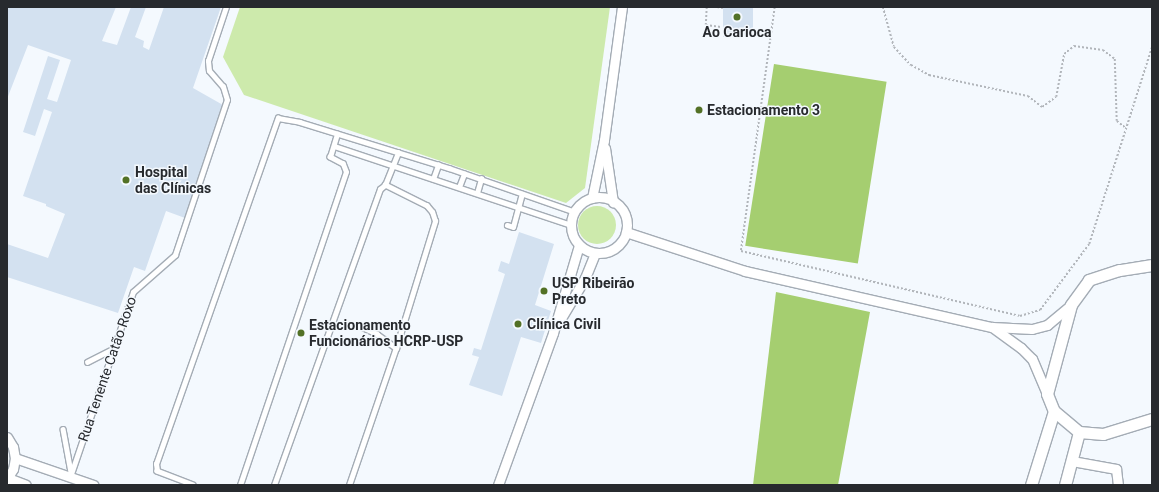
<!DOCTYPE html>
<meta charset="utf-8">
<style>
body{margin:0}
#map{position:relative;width:1159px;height:492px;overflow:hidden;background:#f4f9fe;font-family:Roboto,sans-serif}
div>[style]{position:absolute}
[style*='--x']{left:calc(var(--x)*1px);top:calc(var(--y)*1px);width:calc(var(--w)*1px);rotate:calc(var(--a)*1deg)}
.green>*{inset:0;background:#cdeaac}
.round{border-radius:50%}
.forest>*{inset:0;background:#a5ce70;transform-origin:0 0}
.building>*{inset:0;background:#d3e1f0;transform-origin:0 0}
.path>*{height:1.5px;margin-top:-0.75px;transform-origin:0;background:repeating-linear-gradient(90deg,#b2b6bb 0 2px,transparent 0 4px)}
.roads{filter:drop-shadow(1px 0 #a4acb5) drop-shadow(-1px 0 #a4acb5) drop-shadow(0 1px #a4acb5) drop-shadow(0 -1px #a4acb5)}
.service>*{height:4.5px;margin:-2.25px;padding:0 2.25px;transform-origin:2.25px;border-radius:2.25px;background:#fff}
.minor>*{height:9px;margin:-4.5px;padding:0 4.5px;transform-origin:4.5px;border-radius:4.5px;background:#fff}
.minor>.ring{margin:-4.5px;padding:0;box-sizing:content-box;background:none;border:9px solid #fff;border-radius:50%}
.tertiary>*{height:11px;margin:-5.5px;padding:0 5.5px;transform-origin:5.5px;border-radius:5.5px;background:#fff}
.dots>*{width:11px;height:11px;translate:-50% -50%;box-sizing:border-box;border:2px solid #f4f9fe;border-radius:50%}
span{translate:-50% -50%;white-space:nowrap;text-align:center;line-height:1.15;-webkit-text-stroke:3px #f4f9fe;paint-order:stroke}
.poi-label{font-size:14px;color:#272a2e;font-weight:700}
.left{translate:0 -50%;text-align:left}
.street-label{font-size:14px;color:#272a2e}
.frame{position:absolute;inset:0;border:8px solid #272a2e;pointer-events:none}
</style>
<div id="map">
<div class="green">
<i style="clip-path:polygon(240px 7px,610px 7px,585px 188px,566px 203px,244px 95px,223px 57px)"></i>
<i class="round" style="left:578px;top:206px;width:38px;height:38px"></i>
</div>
<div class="forest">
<i style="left:774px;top:64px;width:114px;height:184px;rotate:9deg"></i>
<i style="clip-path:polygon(776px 292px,870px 312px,838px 485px,753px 485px)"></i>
</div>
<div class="building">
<i style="clip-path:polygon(7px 7px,116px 7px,102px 41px,117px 45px,131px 7px,146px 7px,135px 37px,144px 41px,143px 47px,149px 50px,164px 7px,221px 7px,193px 88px,223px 105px,185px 218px,166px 211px,145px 271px,134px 267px,118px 313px,7px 277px,7px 244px,48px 258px,65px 214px,46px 206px,46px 204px,23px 196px,52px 112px,44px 109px,35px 136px,23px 132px,48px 56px,60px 60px,47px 99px,57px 102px,71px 60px,28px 45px,7px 99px)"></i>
<i style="left:723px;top:7px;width:30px;height:30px"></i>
<i style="clip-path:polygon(519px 232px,554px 244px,535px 305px,551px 311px,541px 343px,521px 337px,502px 396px,469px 385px,479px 357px,472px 355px,474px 348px,481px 350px,505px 274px,498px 271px,501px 261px,509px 264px)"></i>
</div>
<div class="path">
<i style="--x:707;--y:7;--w:18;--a:93"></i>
<i style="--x:706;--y:25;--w:15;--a:8"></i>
<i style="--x:717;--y:7;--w:6;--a:9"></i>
<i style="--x:775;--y:7;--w:246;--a:97.9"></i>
<i style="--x:741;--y:251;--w:286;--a:13.1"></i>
<i style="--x:1020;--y:316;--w:21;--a:-17"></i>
<i style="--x:1040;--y:310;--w:82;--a:-53.4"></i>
<i style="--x:1089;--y:244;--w:207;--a:-72.3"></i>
<i style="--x:883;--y:7;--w:41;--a:74.6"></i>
<i style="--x:894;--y:47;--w:25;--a:47"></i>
<i style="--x:911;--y:65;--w:21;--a:29"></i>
<i style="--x:929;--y:75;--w:101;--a:12"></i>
<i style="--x:1028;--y:96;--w:18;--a:38"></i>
<i style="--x:1042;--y:107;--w:17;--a:-36"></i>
<i style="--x:1056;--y:97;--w:44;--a:-79.5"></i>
<i style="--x:1064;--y:54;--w:13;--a:-39"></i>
<i style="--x:1074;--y:46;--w:29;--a:8"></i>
<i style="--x:1103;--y:50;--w:15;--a:37"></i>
<i style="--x:1115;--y:59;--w:62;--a:88.2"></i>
<i style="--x:1117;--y:121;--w:11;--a:38"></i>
</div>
<div class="roads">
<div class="service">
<i style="--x:334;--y:146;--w:250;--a:18.4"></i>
<i style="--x:433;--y:179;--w:15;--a:-70"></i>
<i style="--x:459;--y:187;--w:14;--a:-69"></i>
<i style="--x:477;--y:193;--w:15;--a:-74"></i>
<i style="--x:507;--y:225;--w:6;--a:18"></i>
<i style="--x:513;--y:227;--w:34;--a:-75"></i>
<i style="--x:358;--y:325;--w:21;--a:25"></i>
<i style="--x:377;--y:334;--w:24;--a:36"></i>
<i style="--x:87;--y:362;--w:30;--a:-27"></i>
<i style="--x:63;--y:429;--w:44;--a:79.5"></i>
<i style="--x:70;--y:477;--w:195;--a:-71.2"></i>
<i style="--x:133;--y:292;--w:56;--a:-41.4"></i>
<i style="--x:175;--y:255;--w:163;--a:-71.5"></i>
<i style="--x:227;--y:100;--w:14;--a:-107"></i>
<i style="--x:223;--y:87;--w:21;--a:-131"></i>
<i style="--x:209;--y:71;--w:10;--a:-96"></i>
<i style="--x:208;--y:61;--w:57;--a:-71.6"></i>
<i style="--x:193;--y:485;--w:39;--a:-159"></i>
<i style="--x:157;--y:471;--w:7;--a:-98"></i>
<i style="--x:156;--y:464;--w:367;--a:-70.6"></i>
<i style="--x:278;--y:118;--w:22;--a:10"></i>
<i style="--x:300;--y:122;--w:156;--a:17.2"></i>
<i style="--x:449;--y:168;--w:133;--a:19.2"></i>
<i style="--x:240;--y:485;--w:330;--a:-71.3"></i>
<i style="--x:346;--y:172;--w:9;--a:-111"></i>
<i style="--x:343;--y:164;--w:15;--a:-152"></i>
<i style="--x:330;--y:157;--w:24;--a:-73"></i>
<i style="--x:274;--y:485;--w:314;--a:-70.3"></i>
<i style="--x:380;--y:189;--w:6;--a:-39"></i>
<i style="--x:385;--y:185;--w:35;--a:-68"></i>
<i style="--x:349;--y:485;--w:145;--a:-71.1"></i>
<i style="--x:396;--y:348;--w:133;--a:-72.9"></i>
<i style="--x:435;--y:221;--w:9;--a:-108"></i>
<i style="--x:432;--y:212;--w:8;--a:-130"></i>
<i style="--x:427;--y:206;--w:47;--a:-153.4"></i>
</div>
<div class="minor">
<i style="--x:605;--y:148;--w:55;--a:81.6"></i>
<i class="ring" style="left:571px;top:197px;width:47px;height:47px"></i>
<i style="--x:592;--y:198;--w:59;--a:-78.3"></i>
<i style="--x:604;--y:140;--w:134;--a:-82.3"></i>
<i style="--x:626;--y:232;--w:125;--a:18.1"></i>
<i style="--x:745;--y:271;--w:253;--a:12.8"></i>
<i style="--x:560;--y:320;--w:49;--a:-59.2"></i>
<i style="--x:585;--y:278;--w:27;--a:-68"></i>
<i style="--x:1047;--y:394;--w:38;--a:-113"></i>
<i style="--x:1032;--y:359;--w:16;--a:-135"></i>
<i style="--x:1021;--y:348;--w:36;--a:-144"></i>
<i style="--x:992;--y:327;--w:40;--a:2.9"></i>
<i style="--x:1032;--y:329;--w:16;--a:-15"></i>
<i style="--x:1047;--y:325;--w:31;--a:-40"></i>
<i style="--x:7;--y:437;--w:12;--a:59"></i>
<i style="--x:13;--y:447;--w:11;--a:80"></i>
<i style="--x:15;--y:458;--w:11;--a:100"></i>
<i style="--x:13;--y:469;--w:12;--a:121"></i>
<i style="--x:15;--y:458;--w:83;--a:18.9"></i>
<i style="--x:1072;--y:461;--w:45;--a:10.3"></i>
<i style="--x:1116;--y:469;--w:16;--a:83"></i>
<i style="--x:8;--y:478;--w:19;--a:21"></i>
<i style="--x:498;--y:485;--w:162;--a:-70.1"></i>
<i style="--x:553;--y:333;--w:92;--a:-73.5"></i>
</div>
<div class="tertiary">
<i style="--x:1152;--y:265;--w:33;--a:171"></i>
<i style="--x:1119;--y:270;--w:32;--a:162"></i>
<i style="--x:1089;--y:280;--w:31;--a:126"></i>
<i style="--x:1071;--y:305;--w:92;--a:105.1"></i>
<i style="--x:1047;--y:394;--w:18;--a:68"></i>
<i style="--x:1054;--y:411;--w:33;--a:40"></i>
<i style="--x:1079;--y:432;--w:24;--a:5"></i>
<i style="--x:1103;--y:434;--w:51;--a:-17"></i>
<i style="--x:1031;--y:485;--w:77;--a:-72.7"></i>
<i style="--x:1065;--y:485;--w:55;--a:-75.2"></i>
</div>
</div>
<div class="dots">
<i style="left:737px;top:17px;background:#537126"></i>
<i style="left:699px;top:110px;background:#537126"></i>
<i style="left:126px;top:180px;background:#537126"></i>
<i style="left:544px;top:291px;background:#537126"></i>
<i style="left:518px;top:324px;background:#537126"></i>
<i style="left:301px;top:333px;background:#537126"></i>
</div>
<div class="poi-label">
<span style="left:737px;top:32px">Ao Carioca</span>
<span class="left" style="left:707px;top:110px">Estacionamento 3</span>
<span class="left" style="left:135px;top:180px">Hospital<br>das Clínicas</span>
<span class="left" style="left:552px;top:291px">USP Ribeirão<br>Preto</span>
<span class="left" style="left:527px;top:324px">Clínica Civil</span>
<span class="left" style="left:309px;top:333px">Estacionamento<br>Funcionários HCRP-USP</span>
</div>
<div class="street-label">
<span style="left:107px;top:369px;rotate:-71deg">Rua Tenente Catão Roxo</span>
</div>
<div class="frame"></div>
</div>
